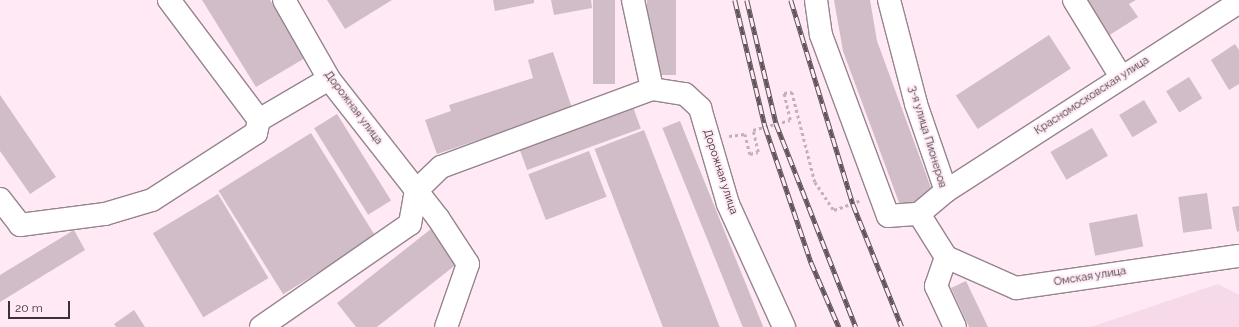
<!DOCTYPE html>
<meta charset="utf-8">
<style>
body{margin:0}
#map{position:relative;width:1239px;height:327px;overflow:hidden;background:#fee9f4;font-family:Raleway,sans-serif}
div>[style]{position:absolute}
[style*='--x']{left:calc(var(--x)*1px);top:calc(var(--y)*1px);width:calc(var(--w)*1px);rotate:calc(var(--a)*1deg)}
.built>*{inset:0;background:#f6dae9}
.building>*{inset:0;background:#d1bdc7;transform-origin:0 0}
.path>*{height:2.5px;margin-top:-1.25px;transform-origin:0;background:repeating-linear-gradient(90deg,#c2b1ba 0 3px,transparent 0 6px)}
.roads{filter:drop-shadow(1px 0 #96848e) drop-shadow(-1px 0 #96848e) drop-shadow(0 1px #96848e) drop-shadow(0 -1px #96848e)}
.minor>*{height:22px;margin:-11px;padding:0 11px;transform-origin:11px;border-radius:11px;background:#fff}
.rail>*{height:4.5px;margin-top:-2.25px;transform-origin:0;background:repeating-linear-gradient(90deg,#fee9f4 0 9px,#5e5459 0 18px);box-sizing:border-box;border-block:1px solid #5e5459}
span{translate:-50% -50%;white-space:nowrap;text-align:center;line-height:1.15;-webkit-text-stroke:3.5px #fee9f4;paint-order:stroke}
.street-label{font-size:11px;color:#3a3236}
.scale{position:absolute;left:8px;top:301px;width:62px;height:18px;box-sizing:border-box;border:2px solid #3a3236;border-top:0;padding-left:5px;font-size:12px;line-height:14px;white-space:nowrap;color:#3a3236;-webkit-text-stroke:3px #fee9f4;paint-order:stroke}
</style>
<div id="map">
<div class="built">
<i style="clip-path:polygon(1218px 284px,1239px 295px,1239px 327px,1091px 327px)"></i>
</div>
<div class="building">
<i style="clip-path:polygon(202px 0,270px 0,305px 58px,256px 87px)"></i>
<i style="clip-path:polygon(327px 0,392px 0,345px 29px)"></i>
<i style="clip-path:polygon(493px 0,534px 0,534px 3px,495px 11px)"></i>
<i style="clip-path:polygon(551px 0,591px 0,592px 8px,554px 15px)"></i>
<i style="left:593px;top:0;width:22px;height:84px"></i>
<i style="left:647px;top:0;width:29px;height:75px"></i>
<i style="clip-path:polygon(834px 0,870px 0,877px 41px,933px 193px,901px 208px,843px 51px)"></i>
<i style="clip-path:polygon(1087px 0,1136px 0,1129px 4px,1138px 17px,1108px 36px)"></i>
<i style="left:1049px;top:35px;width:40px;height:111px;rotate:57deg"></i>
<i style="clip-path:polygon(1235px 44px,1239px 50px,1239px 84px,1229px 90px,1211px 60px)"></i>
<i style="clip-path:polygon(553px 52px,572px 108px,437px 154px,425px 120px,451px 111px,449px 105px,533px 78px,528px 60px)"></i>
<i style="left:1189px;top:77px;width:25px;height:27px;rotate:58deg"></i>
<i style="clip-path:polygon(0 95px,56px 177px,30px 194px,0 151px)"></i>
<i style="left:1144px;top:100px;width:26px;height:29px;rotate:59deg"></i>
<i style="left:633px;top:107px;width:23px;height:121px;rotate:70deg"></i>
<i style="left:337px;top:114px;width:102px;height:27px;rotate:58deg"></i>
<i style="left:680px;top:121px;width:222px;height:19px;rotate:68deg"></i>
<i style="left:1092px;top:128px;width:32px;height:48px;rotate:60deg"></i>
<i style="left:644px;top:130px;width:211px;height:53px;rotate:69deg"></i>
<i style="left:311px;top:133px;width:122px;height:109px;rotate:58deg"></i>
<i style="left:589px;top:151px;width:49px;height:65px;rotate:69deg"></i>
<i style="left:1207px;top:193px;width:36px;height:29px;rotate:82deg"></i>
<i style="left:218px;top:194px;width:98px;height:76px;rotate:59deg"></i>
<i style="clip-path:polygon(1239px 206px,1239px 231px,1237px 232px,1232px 207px)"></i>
<i style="left:1137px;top:214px;width:33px;height:49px;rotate:79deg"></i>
<i style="clip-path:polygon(431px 229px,458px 263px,377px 327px,356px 327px,337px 303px)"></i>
<i style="clip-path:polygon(74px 230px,85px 250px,0 302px,0 275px)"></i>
<i style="clip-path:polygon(966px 281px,988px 327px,969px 327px,951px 288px)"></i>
<i style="clip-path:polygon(134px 310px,145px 327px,116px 327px,114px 324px)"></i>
</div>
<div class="path">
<i style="--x:729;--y:136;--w:16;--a:-7"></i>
<i style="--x:745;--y:134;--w:21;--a:76"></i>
<i style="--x:750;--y:154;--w:8;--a:-14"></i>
<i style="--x:758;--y:152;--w:23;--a:-103"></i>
<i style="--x:753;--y:130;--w:38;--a:-15"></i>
<i style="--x:790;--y:120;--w:28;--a:-103"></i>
<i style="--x:784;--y:93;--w:8;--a:-7"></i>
<i style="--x:792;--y:92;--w:93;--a:75.7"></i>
<i style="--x:815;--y:182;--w:34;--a:56"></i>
<i style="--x:834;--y:210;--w:27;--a:-20"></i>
</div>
<div class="roads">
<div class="minor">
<i style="--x:169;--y:0;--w:150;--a:53.1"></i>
<i style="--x:284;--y:0;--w:91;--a:60.3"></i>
<i style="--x:329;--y:79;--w:177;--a:51.9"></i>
<i style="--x:438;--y:218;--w:55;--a:56.9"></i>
<i style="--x:468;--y:264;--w:67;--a:109.2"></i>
<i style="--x:633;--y:0;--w:91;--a:77.9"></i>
<i style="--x:816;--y:0;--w:35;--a:82"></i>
<i style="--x:821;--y:35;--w:193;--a:69.7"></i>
<i style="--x:888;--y:216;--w:31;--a:-4"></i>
<i style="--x:889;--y:0;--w:107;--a:75.4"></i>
<i style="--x:916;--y:104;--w:92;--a:71"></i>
<i style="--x:946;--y:191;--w:35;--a:140"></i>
<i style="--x:919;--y:214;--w:51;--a:57.9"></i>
<i style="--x:1074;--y:0;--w:90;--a:58.6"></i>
<i style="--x:946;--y:191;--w:349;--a:-32.8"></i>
<i style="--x:0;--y:199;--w:33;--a:52"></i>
<i style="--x:20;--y:225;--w:86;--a:-7.4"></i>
<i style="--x:105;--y:214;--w:49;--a:-16.6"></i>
<i style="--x:152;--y:200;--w:124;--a:-32.8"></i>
<i style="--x:256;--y:133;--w:13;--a:-77"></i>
<i style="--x:259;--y:120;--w:81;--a:-30.4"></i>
<i style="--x:946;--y:257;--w:77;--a:23.9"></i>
<i style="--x:1016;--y:288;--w:225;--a:-8.2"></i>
<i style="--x:946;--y:257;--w:31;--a:109"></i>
<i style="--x:936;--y:286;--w:45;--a:65.1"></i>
<i style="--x:261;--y:327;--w:181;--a:-34.7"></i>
<i style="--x:410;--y:224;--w:34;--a:-80"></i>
<i style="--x:416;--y:191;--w:35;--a:-44"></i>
<i style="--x:441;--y:167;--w:225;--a:-20.3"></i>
<i style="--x:652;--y:89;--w:33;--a:9"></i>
<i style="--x:685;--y:94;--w:21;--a:43"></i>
<i style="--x:700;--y:108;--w:100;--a:73.7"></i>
<i style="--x:728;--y:204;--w:135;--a:65.5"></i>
</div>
</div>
<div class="rail">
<i style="--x:735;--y:0;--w:130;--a:76.6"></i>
<i style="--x:765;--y:126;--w:144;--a:71.3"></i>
<i style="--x:811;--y:262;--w:71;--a:66.7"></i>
<i style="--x:747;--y:0;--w:126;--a:76.7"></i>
<i style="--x:776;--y:123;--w:219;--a:68.6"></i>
<i style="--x:791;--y:0;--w:213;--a:73.1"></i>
<i style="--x:853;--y:204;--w:132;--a:68.3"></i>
</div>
<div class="street-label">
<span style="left:1092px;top:96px;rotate:-33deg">Красномосковская улица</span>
<span style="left:353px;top:108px;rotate:53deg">Дорожная улица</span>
<span style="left:927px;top:137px;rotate:73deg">3-я улица Пионеров</span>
<span style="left:720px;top:172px;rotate:72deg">Дорожная улица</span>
<span style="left:1090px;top:277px;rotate:-9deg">Омская улица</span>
</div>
<div class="scale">20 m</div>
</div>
